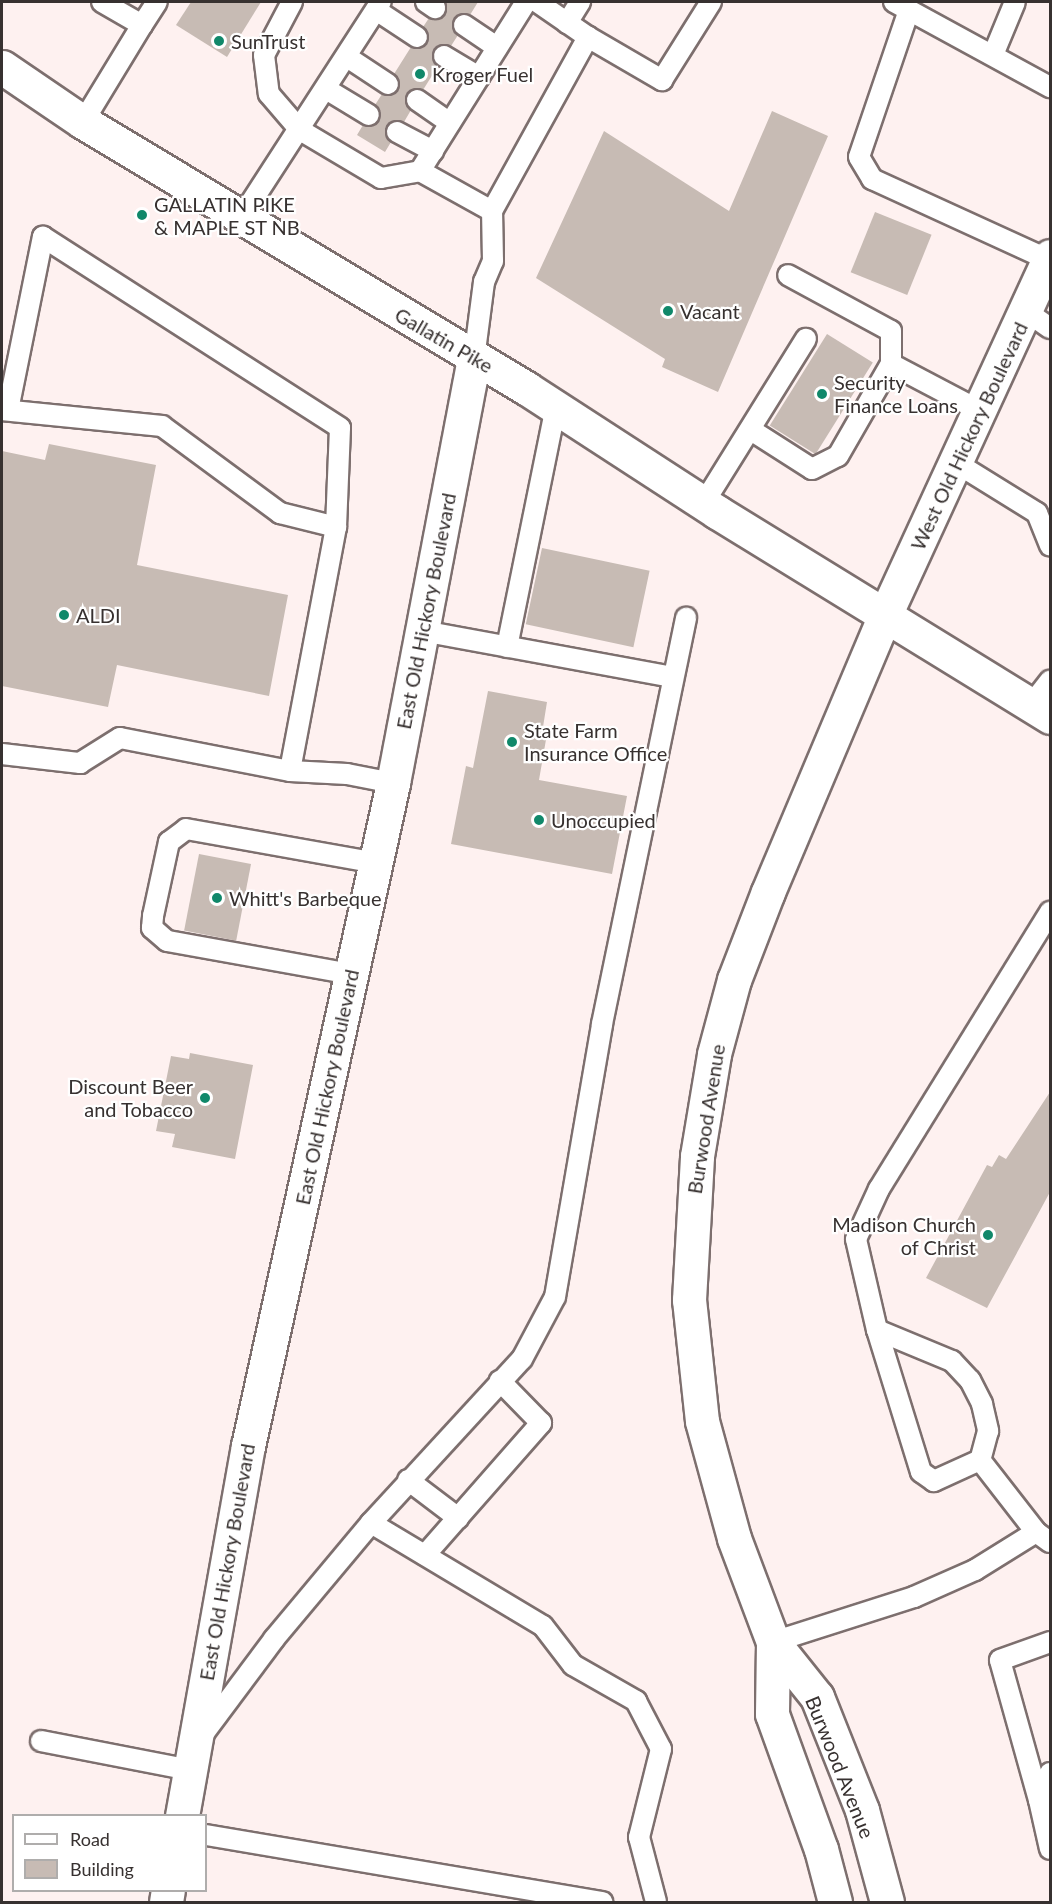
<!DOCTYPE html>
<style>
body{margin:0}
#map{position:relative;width:1052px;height:1904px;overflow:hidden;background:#fef1f0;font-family:Lato,sans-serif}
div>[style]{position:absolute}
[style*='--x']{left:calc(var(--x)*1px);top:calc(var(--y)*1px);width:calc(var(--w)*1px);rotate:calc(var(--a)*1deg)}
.building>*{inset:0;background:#c7bbb4;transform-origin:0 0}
.roads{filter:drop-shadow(2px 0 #7d6f6e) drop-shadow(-2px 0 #7d6f6e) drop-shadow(0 2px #7d6f6e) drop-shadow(0 -2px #7d6f6e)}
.lane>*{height:20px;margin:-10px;padding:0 10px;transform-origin:10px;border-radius:10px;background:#fff}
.secondary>*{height:33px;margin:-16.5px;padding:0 16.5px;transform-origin:16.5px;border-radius:16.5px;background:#fff}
.primary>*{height:33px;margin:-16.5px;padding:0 16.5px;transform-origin:16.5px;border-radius:16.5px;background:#fff}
.dots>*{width:16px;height:16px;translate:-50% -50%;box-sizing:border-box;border:3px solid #fff;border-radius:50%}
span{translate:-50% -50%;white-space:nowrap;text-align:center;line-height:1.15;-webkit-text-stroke:4.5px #fff;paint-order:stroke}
.poi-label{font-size:20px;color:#373130}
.left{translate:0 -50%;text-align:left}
.right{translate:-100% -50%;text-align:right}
.street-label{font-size:20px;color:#373130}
.frame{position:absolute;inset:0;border:3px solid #373130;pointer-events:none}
.legend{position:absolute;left:12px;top:1814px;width:195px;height:78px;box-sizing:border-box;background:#fff;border:2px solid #afadac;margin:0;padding:8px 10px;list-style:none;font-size:18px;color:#373130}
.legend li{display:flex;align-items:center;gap:12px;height:30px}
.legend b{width:30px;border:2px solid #afadac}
</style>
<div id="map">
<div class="building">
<i style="clip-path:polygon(191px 2px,261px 2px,227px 57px,176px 25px)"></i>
<i style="clip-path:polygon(445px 2px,478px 2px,470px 15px,454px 19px,458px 35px,451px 46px,434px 49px,438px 66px,423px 90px,407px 94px,411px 110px,404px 122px,387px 126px,391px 142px,385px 152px,357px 135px,363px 125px,379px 122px,375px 105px,382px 94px,398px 91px,394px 74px,411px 47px,427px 44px,423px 27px,429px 18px,445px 15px)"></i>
<i style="clip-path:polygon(772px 111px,828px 136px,718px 392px,662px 367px,665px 359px,536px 278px,604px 131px,729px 211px)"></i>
<i style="left:875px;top:212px;width:61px;height:65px;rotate:22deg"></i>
<i style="left:827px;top:334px;width:54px;height:108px;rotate:32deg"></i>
<i style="clip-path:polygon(49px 444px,156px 465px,137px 565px,288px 595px,269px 696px,117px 665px,108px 707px,2px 686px,2px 451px,45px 460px)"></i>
<i style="left:542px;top:548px;width:110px;height:78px;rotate:12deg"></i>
<i style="clip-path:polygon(488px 691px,547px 702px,543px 727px,548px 728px,539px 780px,627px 796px,612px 874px,451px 844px,466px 766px,473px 768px)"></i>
<i style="left:199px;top:854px;width:53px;height:78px;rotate:11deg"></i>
<i style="clip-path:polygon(190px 1053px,253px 1065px,235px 1159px,172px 1147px,175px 1134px,156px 1131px,171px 1056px,189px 1059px)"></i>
<i style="clip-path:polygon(1050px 1092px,1050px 1192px,987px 1308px,926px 1278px,987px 1165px,992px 1167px,999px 1155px,1006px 1159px)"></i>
</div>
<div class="roads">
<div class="lane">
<i style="--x:292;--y:2;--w:60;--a:117.8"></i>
<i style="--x:264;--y:55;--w:39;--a:83"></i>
<i style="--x:269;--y:94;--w:48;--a:49.3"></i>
<i style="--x:300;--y:130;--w:94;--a:30.7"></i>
<i style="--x:381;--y:178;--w:40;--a:-10"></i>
<i style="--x:420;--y:171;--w:199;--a:-57.9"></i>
<i style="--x:426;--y:2;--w:11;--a:34"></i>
<i style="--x:894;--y:2;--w:178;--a:28.6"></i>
<i style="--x:376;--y:10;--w:49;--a:33.4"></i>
<i style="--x:909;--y:10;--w:155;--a:108.8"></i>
<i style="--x:859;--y:157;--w:26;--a:59"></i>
<i style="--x:872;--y:179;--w:195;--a:24.6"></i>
<i style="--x:567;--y:23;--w:25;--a:-58"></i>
<i style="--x:142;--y:25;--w:27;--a:-57"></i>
<i style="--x:464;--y:25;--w:40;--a:34"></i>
<i style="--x:588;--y:37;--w:86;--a:30.2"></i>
<i style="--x:662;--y:80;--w:92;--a:-57.9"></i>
<i style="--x:993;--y:55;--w:57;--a:-67.5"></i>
<i style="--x:444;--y:56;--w:41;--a:31"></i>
<i style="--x:347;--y:57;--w:49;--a:33.4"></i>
<i style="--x:326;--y:89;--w:50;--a:31.2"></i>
<i style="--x:417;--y:100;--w:40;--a:34.9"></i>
<i style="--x:83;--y:122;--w:114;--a:-58.7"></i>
<i style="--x:142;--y:25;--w:46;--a:-150.1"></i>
<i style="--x:397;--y:132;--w:41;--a:27.8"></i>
<i style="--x:420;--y:171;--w:82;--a:29.1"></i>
<i style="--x:241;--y:218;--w:257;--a:-57.1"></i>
<i style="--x:1027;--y:312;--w:28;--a:35"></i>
<i style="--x:474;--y:359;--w:78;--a:-82.6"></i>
<i style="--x:484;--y:282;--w:23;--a:-67"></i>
<i style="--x:493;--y:261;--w:50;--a:-91.1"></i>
<i style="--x:492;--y:211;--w:199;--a:-61.1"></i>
<i style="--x:588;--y:37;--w:62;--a:-145.5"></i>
<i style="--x:891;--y:364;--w:103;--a:27.8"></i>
<i style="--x:2;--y:410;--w:161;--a:5.7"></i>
<i style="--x:162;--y:426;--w:147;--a:36.4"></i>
<i style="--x:280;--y:513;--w:58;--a:14"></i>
<i style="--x:8;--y:410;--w:177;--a:-78.6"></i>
<i style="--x:43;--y:237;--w:353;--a:32.7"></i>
<i style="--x:340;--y:428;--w:99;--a:92.3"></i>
<i style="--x:336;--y:527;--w:248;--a:100.7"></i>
<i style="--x:751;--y:430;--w:72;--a:32.6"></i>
<i style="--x:812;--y:469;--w:29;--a:-27"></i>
<i style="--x:838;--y:456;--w:106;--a:-60.1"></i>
<i style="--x:891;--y:364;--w:33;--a:-90"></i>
<i style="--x:891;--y:331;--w:117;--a:-151.5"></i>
<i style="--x:958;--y:464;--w:93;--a:31.8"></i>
<i style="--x:1037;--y:513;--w:35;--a:68"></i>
<i style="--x:705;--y:501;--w:191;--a:-58.1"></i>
<i style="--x:422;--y:631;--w:255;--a:10.4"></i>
<i style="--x:507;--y:647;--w:245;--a:-78.5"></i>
<i style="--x:1031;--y:705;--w:31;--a:-52"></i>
<i style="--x:2;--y:754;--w:79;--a:6.6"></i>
<i style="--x:80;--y:763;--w:47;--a:-32"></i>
<i style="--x:120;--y:738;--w:173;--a:11"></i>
<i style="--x:290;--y:771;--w:57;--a:3"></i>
<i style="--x:347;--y:774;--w:47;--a:11.1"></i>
<i style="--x:351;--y:974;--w:187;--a:-169.8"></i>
<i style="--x:167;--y:941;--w:20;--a:-139"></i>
<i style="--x:152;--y:928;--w:12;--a:-85"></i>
<i style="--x:153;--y:916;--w:76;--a:-77.8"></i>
<i style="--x:169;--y:842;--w:21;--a:-37"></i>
<i style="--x:186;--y:829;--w:193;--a:10.1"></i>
<i style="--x:877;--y:1330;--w:81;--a:22.5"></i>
<i style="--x:952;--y:1361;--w:26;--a:47"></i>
<i style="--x:970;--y:1380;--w:27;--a:63"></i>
<i style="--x:982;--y:1404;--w:28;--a:77"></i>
<i style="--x:988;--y:1431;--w:30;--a:105"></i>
<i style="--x:408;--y:1480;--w:63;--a:37.2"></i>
<i style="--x:371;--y:1523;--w:200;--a:30.9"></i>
<i style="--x:543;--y:1626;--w:49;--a:52.4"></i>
<i style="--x:573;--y:1665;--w:73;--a:29.7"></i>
<i style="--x:636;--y:1701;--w:54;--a:62.5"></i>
<i style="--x:661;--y:1749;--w:91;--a:104"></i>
<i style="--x:639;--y:1837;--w:67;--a:75.3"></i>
<i style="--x:1036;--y:1532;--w:91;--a:-127.9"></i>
<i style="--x:980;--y:1460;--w:51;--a:155.5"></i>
<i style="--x:934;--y:1481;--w:16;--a:-145"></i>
<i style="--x:921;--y:1472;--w:149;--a:-107.2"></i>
<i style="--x:877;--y:1330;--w:93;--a:-103"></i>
<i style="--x:856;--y:1239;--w:55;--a:-65.3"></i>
<i style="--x:879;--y:1189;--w:326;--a:-58.3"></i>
<i style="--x:425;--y:1555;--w:176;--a:-48.7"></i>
<i style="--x:541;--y:1423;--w:59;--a:-134.3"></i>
<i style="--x:773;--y:1642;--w:148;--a:-17.7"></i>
<i style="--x:914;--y:1597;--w:67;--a:-23.9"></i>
<i style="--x:975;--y:1570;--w:72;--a:-31.9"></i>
<i style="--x:1036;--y:1532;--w:17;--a:36"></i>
<i style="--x:201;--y:1737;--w:122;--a:-53.3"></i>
<i style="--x:274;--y:1639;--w:151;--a:-50.1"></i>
<i style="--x:371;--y:1523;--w:223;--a:-47.4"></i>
<i style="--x:522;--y:1359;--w:70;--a:-62"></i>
<i style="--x:555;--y:1297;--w:277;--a:-80.2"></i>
<i style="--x:602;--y:1024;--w:415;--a:-78.3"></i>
<i style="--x:41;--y:1741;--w:152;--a:11"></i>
<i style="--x:1050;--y:1773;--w:29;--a:112"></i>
<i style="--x:1039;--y:1800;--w:50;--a:77.3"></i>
<i style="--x:1039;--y:1800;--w:145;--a:-105.6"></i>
<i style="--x:1000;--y:1660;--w:53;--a:-19.8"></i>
<i style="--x:206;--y:1835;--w:402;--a:9.6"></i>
</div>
<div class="secondary">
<i style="--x:182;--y:1816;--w:376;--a:-79.9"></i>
<i style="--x:248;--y:1446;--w:679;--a:-77.66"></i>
<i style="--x:393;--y:783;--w:432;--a:-79.2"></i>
<i style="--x:166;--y:1902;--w:12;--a:-81"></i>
</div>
<div class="primary">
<i style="--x:2;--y:67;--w:98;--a:34.2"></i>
<i style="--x:83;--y:122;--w:517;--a:30.98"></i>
<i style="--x:526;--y:388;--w:228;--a:33"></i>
<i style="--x:717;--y:512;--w:391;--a:31.6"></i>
<i style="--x:773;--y:1642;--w:72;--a:90.8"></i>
<i style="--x:772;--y:1714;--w:144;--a:70.1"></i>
<i style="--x:821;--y:1849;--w:55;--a:75.2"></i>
<i style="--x:887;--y:1902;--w:95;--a:-105.2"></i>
<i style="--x:862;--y:1810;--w:122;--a:-111.7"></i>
<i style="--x:817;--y:1697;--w:70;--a:-128.7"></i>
<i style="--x:773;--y:1642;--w:111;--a:-110.6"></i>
<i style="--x:734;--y:1538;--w:121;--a:-105.3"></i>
<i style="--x:702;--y:1421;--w:122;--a:-96.1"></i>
<i style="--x:689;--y:1300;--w:144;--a:-86.8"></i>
<i style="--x:697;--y:1156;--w:103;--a:-80.5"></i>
<i style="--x:714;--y:1054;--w:77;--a:-74.9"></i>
<i style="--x:734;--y:980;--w:94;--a:-68.9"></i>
<i style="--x:768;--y:892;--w:301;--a:-67.1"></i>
<i style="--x:885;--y:615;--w:395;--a:-65.3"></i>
</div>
</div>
<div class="dots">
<i style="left:219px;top:41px;background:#10886a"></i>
<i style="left:420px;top:74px;background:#10886a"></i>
<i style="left:142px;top:215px;background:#10886a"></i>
<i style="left:668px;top:311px;background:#10886a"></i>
<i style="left:822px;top:394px;background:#10886a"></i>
<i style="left:64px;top:615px;background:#10886a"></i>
<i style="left:512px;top:742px;background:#10886a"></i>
<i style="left:539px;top:820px;background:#10886a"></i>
<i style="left:217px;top:898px;background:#10886a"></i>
<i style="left:205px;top:1098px;background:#10886a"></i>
<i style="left:988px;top:1235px;background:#10886a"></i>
</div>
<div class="poi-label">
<span class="left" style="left:231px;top:41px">SunTrust</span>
<span class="left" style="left:432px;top:74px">Kroger Fuel</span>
<span class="left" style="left:154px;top:216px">GALLATIN PIKE<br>&amp; MAPLE ST NB</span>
<span class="left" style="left:680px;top:311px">Vacant</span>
<span class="left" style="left:834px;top:394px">Security<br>Finance Loans</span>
<span class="left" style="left:76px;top:615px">ALDI</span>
<span class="left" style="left:524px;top:742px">State Farm<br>Insurance Office</span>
<span class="left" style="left:551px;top:820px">Unoccupied</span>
<span class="left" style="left:229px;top:898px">Whitt's Barbeque</span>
<span class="right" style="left:193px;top:1098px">Discount Beer<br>and Tobacco</span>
<span class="right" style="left:976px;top:1236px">Madison Church<br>of Christ</span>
</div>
<div class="street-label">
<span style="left:444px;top:340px;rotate:30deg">Gallatin Pike</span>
<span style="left:969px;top:436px;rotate:-65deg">West Old Hickory Boulevard</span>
<span style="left:426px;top:611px;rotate:-79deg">East Old Hickory Boulevard</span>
<span style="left:327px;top:1087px;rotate:-78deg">East Old Hickory Boulevard</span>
<span style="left:706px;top:1119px;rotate:-81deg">Burwood Avenue</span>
<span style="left:227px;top:1562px;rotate:-80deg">East Old Hickory Boulevard</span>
<span style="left:840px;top:1767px;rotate:68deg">Burwood Avenue</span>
</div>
<div class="frame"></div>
<ul class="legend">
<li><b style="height:8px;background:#fff"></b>Road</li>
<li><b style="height:16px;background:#c7bbb4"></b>Building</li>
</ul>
</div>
